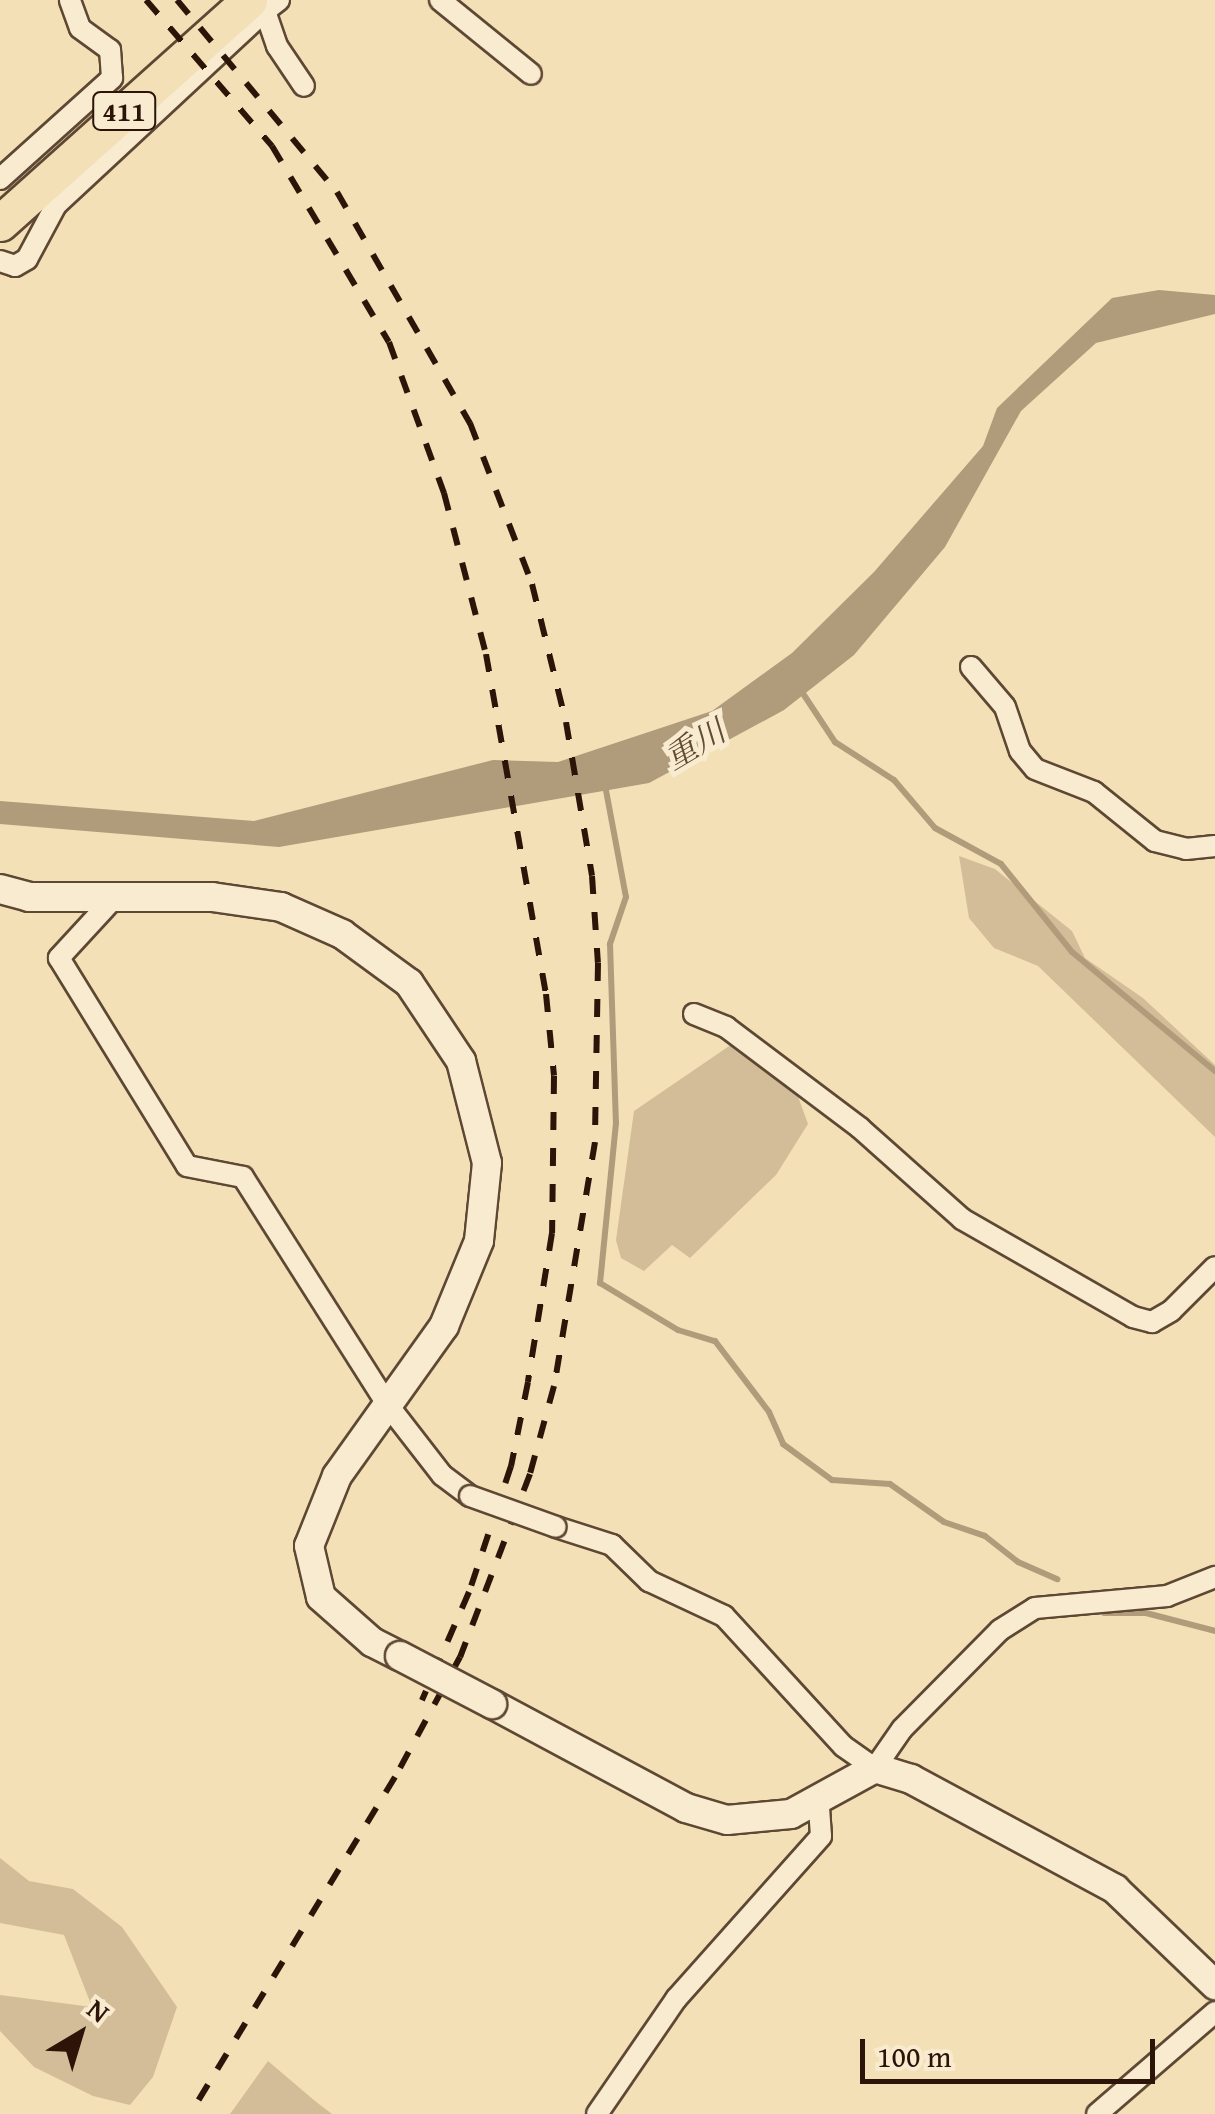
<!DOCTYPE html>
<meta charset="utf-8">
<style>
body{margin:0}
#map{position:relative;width:1215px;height:2114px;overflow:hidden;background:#f4e0b6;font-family:"Gentium Book Plus","Noto Serif JP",serif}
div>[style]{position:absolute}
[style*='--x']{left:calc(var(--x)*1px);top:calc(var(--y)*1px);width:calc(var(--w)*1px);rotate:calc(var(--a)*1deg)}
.green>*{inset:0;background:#d2bd98}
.water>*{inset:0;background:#b09b7b}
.stream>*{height:6px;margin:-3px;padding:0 3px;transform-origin:3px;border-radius:3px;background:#b09b7b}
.roads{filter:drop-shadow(2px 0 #5e4834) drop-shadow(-2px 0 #5e4834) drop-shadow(0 2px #5e4834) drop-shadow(0 -2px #5e4834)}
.street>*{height:20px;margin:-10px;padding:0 10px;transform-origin:10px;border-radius:10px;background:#f8ebd0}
.secondary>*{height:28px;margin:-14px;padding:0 14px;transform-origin:14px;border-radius:14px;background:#f8ebd0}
.highway>*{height:35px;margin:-17.5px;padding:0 17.5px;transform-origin:17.5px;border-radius:17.5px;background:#f4e0b6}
.rail>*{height:6px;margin-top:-3px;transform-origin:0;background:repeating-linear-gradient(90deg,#2c1508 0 18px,transparent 0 36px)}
.bridges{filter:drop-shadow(2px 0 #5e4834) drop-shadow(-2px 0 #5e4834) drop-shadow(0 2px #5e4834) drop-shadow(0 -2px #5e4834)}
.street-bridge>*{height:20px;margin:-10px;padding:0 10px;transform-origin:10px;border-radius:10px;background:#f8ebd0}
.secondary-bridge>*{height:28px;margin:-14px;padding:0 14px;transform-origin:14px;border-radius:14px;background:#f8ebd0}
span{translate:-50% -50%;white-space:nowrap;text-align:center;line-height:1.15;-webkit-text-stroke:10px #f8ebd0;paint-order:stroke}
.shield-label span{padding:2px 8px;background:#f8ebd0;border:2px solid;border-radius:8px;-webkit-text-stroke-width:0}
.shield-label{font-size:28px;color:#2c1508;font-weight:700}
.water-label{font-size:32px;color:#614b36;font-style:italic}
.north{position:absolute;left:30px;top:1984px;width:100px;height:100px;-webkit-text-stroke:8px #f8ebd0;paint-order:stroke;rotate:38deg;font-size:28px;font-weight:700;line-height:40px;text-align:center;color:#2c1508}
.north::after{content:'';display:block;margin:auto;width:35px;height:45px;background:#2c1508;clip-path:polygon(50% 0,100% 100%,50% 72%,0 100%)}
.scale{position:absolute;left:860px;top:2039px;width:295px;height:45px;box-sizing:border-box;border:5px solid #2c1508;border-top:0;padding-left:12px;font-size:30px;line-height:35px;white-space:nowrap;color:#2c1508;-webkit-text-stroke:8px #f8ebd0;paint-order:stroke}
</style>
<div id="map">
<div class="green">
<i style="clip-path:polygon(959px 856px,995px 869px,1072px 931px,1085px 958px,1143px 998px,1215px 1065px,1215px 1137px,1038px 966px,994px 948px,969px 918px)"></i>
<i style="clip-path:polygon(735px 1042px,795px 1088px,808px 1124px,776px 1175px,690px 1258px,672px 1245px,644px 1271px,621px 1258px,616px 1240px,634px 1111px)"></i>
<i style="clip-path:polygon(0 1858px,29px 1881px,73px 1889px,122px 1927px,177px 2007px,153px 2077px,130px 2105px,93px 2096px,34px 2067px,0 2031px,0 1995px,92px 2007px,64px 1935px,0 1923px)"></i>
<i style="clip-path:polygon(268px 2061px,315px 2101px,332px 2114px,230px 2114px)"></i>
</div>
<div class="water">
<i style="clip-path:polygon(1159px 290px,1215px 295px,1215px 314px,1096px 343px,1021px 411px,945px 547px,854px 655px,784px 710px,649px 783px,279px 847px,0 824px,0 801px,254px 821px,493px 760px,558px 762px,712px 711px,792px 653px,874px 572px,983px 446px,997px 408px,1112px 298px)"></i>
</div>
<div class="stream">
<i style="--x:800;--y:689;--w:64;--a:56.6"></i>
<i style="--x:835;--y:742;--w:70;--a:32.8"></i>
<i style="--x:894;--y:780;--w:63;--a:49.5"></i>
<i style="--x:935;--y:828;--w:75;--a:28.6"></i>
<i style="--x:1001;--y:864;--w:113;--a:51.1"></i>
<i style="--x:1072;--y:952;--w:186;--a:39.8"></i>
<i style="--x:605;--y:785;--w:114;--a:79.4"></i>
<i style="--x:626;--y:897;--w:50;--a:108.8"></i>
<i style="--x:610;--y:944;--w:179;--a:88.1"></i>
<i style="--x:616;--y:1123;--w:161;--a:95.7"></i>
<i style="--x:600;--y:1283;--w:91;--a:31.1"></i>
<i style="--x:678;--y:1330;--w:39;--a:17"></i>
<i style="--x:715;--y:1341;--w:89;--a:52.7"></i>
<i style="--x:769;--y:1412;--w:35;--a:66"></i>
<i style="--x:783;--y:1444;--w:61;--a:36.3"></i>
<i style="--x:832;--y:1480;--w:58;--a:3.9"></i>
<i style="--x:890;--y:1484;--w:66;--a:35.1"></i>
<i style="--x:944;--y:1522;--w:43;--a:18.9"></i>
<i style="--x:985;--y:1536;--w:42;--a:38.2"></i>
<i style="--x:1018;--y:1562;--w:43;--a:23.6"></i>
<i style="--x:1104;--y:1613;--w:42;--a:0"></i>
<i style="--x:1146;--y:1613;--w:71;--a:14.6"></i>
</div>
<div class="roads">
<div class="street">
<i style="--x:279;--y:0;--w:18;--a:142"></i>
<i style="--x:265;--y:11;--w:37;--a:71"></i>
<i style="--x:277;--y:46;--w:48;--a:56"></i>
<i style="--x:440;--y:0;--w:117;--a:39.1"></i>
<i style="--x:0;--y:179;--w:151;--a:-42"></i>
<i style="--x:112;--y:78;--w:28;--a:-94"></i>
<i style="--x:110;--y:50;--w:37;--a:-144"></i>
<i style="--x:80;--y:28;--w:30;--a:-110"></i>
<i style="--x:0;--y:261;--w:16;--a:18"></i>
<i style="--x:15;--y:266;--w:14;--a:-30"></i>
<i style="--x:27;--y:259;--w:61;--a:-61.8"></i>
<i style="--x:56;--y:205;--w:285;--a:-42.9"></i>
<i style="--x:971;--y:667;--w:52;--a:49.6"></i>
<i style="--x:1005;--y:707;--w:46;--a:71.2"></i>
<i style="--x:1020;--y:751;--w:23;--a:50"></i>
<i style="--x:1035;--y:769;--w:63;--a:21.3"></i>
<i style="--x:1094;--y:792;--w:78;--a:38.8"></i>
<i style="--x:1155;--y:841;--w:32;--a:14"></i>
<i style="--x:1186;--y:849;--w:29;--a:-6"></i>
<i style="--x:115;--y:897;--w:83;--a:132.6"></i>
<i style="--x:59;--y:958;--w:244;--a:58.4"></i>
<i style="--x:187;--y:1166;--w:57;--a:11.1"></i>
<i style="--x:243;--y:1177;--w:269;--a:57.6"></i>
<i style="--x:387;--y:1404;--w:90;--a:52.2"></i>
<i style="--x:442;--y:1475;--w:35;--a:37"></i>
<i style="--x:694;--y:1014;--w:35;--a:22"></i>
<i style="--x:726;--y:1027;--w:168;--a:37"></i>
<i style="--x:860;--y:1128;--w:137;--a:41.7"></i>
<i style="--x:962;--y:1219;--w:197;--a:29.8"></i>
<i style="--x:1133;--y:1317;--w:20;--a:15"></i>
<i style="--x:1152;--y:1322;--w:22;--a:-30"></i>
<i style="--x:1171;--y:1311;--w:62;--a:-45"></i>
<i style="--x:556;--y:1527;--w:59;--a:17.8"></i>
<i style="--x:612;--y:1545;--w:52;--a:44.2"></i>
<i style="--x:649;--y:1581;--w:83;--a:25"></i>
<i style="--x:724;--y:1616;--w:176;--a:47.5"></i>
<i style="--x:843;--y:1746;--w:39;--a:35"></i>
<i style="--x:875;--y:1768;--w:47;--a:-55.3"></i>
<i style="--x:902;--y:1729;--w:139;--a:-45.3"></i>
<i style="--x:1000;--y:1630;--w:41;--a:-32.2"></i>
<i style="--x:1035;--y:1608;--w:133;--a:-5.2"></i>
<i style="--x:1167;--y:1596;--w:52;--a:-21.6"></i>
<i style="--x:597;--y:2114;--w:140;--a:-55.5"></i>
<i style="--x:676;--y:1999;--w:218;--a:-48.3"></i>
<i style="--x:821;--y:1836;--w:39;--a:-94"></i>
<i style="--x:1097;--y:2114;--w:156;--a:-40.8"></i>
</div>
<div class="secondary">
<i style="--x:0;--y:889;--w:30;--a:15"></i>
<i style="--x:29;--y:897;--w:183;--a:0"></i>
<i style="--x:212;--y:897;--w:70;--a:8.2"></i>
<i style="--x:281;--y:907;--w:67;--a:23.9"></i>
<i style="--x:342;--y:934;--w:83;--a:36.2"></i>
<i style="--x:409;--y:983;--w:94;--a:56.3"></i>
<i style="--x:461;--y:1061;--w:105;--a:75.7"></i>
<i style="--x:487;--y:1163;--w:78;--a:95.9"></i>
<i style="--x:479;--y:1241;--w:92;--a:112.4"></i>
<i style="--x:444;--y:1326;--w:184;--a:125.5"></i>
<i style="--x:337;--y:1476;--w:75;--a:111.8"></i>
<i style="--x:309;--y:1546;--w:52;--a:76.8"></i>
<i style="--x:321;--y:1597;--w:68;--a:41.4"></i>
<i style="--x:372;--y:1642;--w:31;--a:27"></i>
<i style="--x:492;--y:1704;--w:220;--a:28.2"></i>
<i style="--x:686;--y:1808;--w:43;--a:16.3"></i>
<i style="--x:727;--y:1820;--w:64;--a:-5.4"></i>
<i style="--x:791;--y:1814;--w:96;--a:-28.7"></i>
<i style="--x:875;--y:1768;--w:38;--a:17"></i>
<i style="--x:911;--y:1779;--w:232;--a:28.3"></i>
<i style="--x:1115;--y:1889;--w:139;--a:43.8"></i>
</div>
<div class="highway">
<i style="--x:0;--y:223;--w:334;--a:-41.8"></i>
</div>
</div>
<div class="rail">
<i style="--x:146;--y:0;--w:193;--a:49.2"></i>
<i style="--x:272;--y:146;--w:228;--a:59.2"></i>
<i style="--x:389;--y:342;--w:161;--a:70"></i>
<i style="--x:444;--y:493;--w:166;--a:75.4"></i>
<i style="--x:486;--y:654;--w:345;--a:80"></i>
<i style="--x:546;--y:994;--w:82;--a:84.4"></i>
<i style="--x:554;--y:1076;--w:157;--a:90.7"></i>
<i style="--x:552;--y:1233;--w:151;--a:99.2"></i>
<i style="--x:528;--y:1382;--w:86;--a:101.4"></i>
<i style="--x:511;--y:1466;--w:133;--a:108.4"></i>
<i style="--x:469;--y:1592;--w:118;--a:113.5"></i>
<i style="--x:177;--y:0;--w:250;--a:50.2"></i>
<i style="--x:337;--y:192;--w:267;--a:60.1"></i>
<i style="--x:470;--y:423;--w:173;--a:68.9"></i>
<i style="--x:532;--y:584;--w:142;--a:76.2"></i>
<i style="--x:566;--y:722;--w:156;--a:80.4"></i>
<i style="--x:592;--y:876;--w:87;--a:86.1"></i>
<i style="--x:598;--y:963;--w:179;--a:91"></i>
<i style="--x:595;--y:1142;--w:247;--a:99.5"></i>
<i style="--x:554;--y:1386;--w:91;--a:105.3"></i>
<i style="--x:530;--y:1474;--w:196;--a:110.9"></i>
<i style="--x:460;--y:1657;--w:136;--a:118.4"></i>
<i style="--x:395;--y:1777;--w:394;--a:121.3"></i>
</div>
<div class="bridges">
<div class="street-bridge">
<i style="--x:470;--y:1496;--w:91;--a:19.8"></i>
</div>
<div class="secondary-bridge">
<i style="--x:400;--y:1656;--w:104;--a:27.6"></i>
</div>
</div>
<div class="shield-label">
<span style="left:124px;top:111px">411</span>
</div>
<div class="water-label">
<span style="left:695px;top:745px;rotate:-31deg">重川</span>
</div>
<div class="north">N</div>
<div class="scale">100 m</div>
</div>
